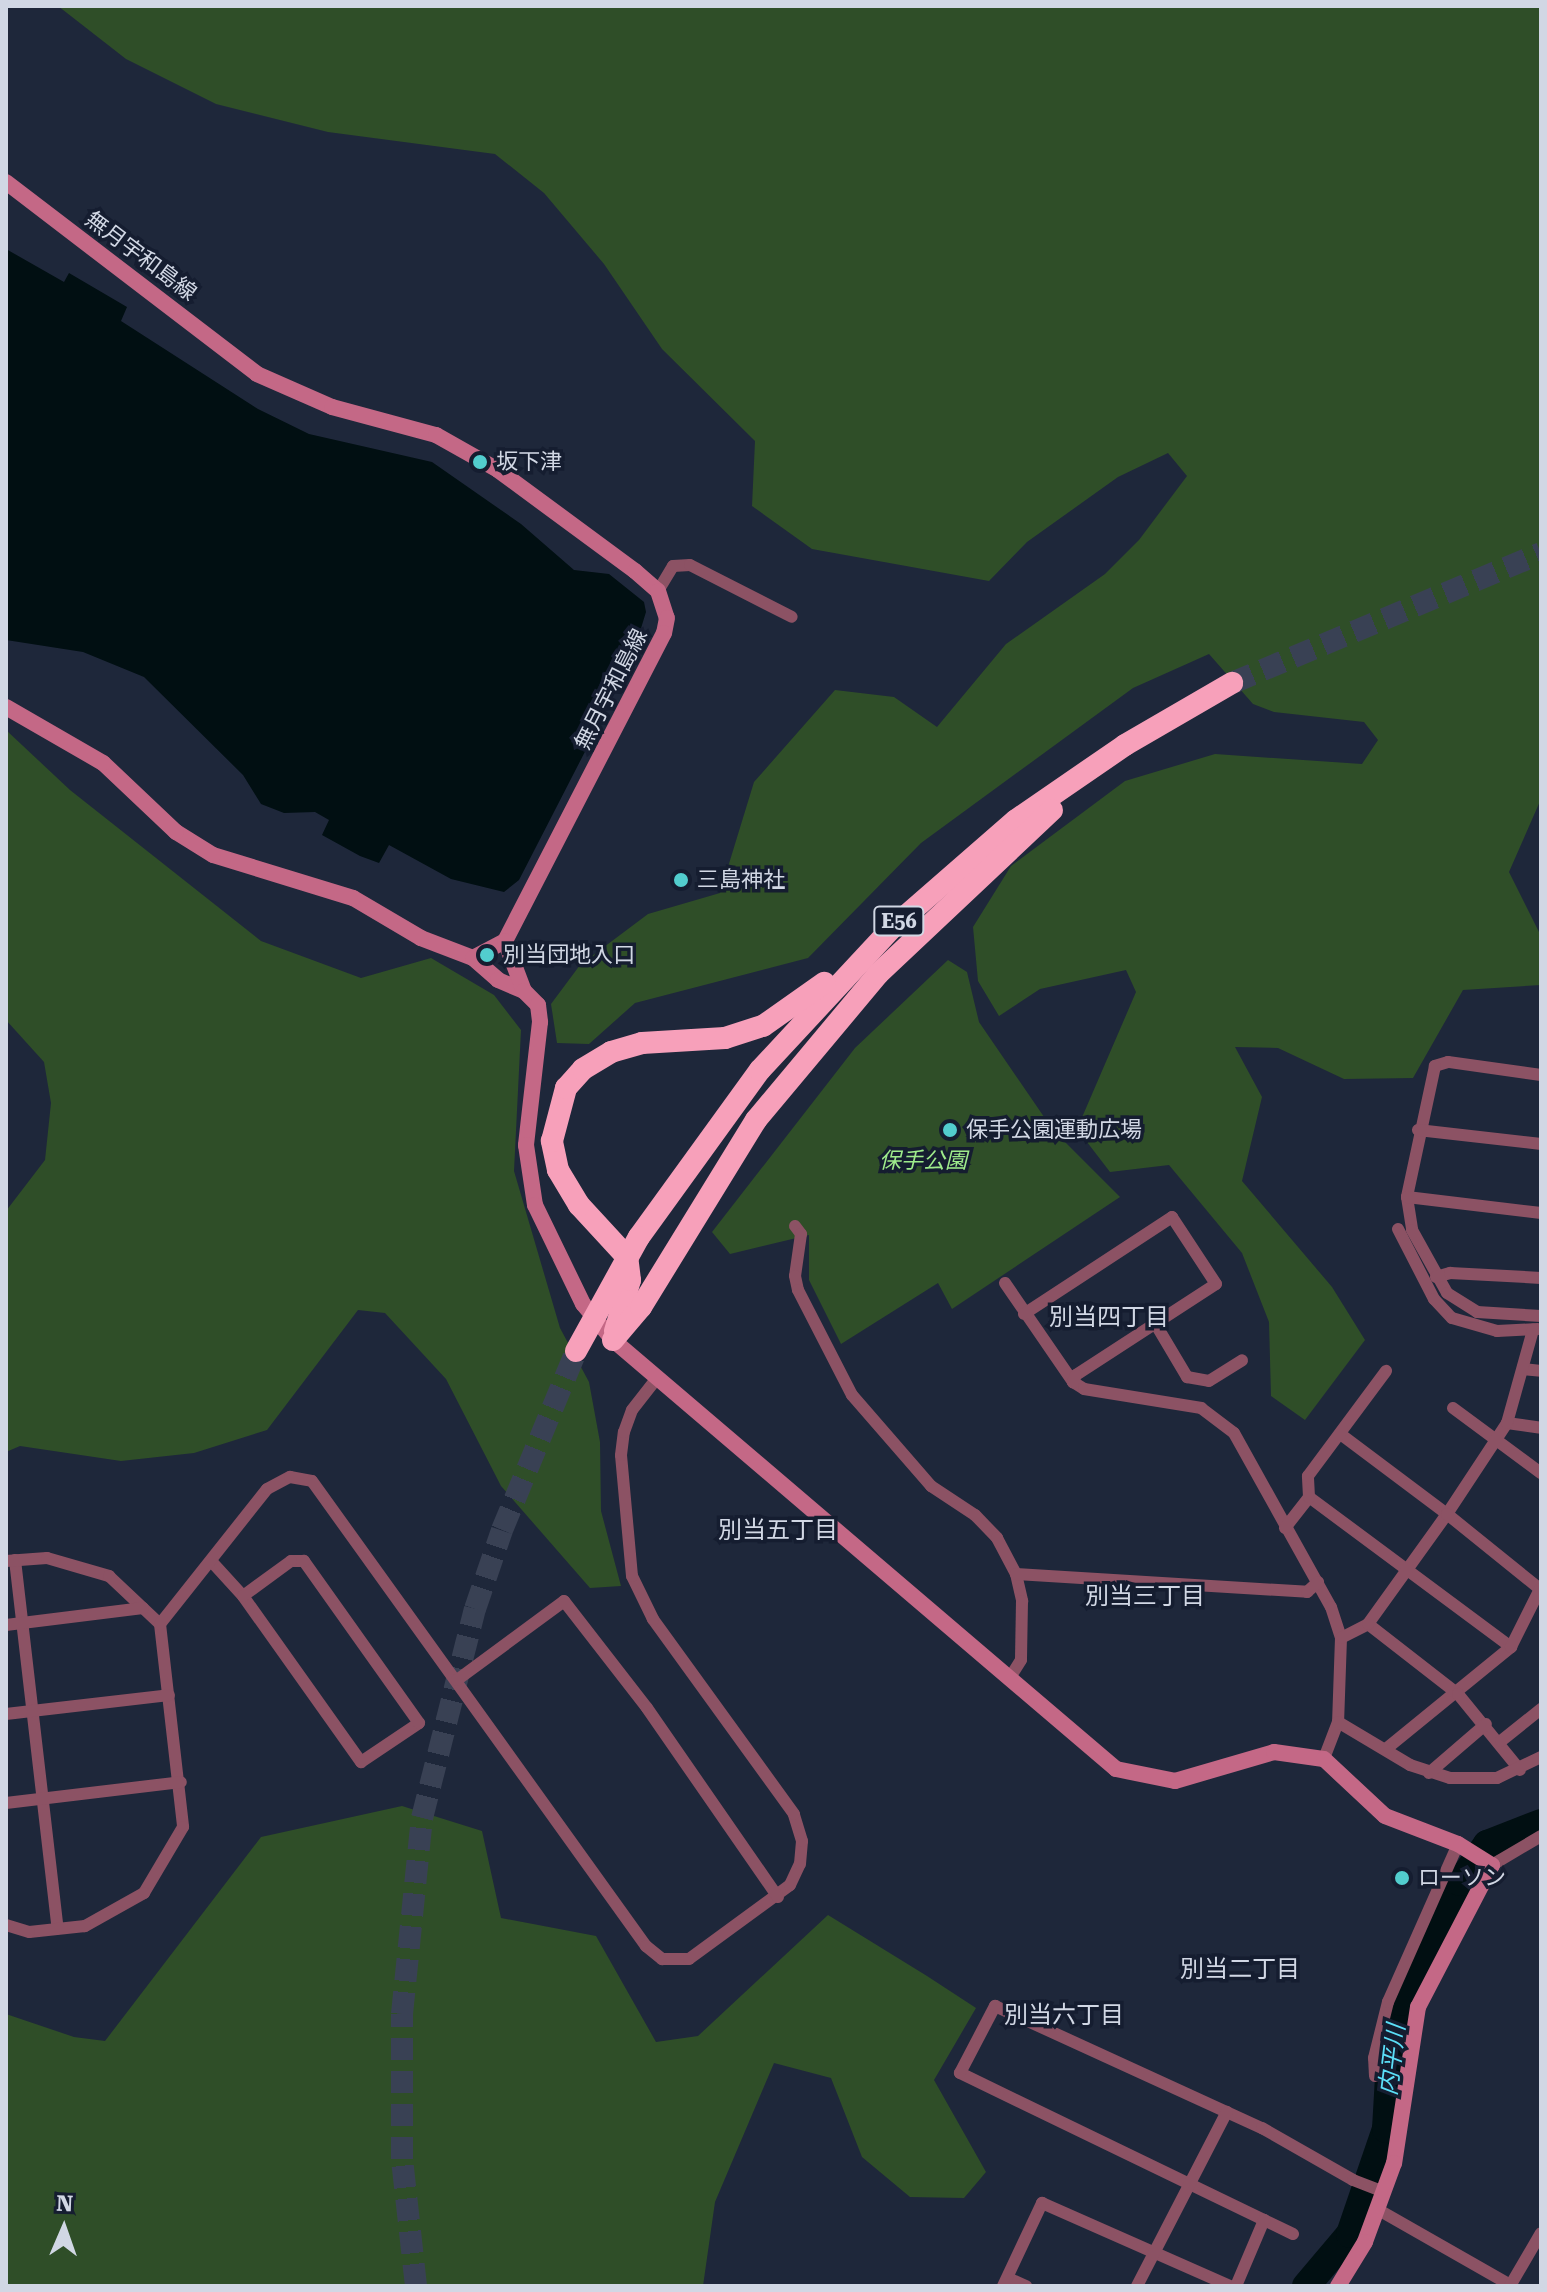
<!DOCTYPE html>
<meta charset="utf-8">
<style>
body{margin:0}
#map{position:relative;width:1547px;height:2292px;overflow:hidden;background:#1e273a;font-family:"Roboto Serif","Noto Sans JP",serif}
div>[style]{position:absolute}
[style*='--x']{left:calc(var(--x)*1px);top:calc(var(--y)*1px);width:calc(var(--w)*1px);rotate:calc(var(--a)*1deg)}
.green>*{inset:0;background:#2f4e28}
.water>*{inset:0;background:#010f12}
.river>*{height:28px;margin:-14px;padding:0 14px;transform-origin:14px;border-radius:14px;background:#010f12}
.highway-tunnel>*{height:22px;margin-top:-11px;transform-origin:0;background:repeating-linear-gradient(90deg,#394154 0 22px,transparent 0 33px)}
.street>*{height:12px;margin:-6px;padding:0 6px;transform-origin:6px;border-radius:6px;background:#8c5264}
.secondary>*{height:16px;margin:-8px;padding:0 8px;transform-origin:8px;border-radius:8px;background:#c46886}
.highway>*{height:22px;margin:-11px;padding:0 11px;transform-origin:11px;border-radius:11px;background:#f7a0ba}
.highway-bridge>*{height:22px;margin:-11px;padding:0 11px;transform-origin:11px;border-radius:11px;background:#f7a0ba}
.dots>*{width:22px;height:22px;translate:-50% -50%;box-sizing:border-box;border:4px solid #151d30;border-radius:50%}
span{translate:-50% -50%;white-space:nowrap;text-align:center;line-height:1.15;-webkit-text-stroke:7px #151d30;paint-order:stroke}
.shield-label span{padding:2px 6px;background:#151d30;border:2px solid;border-radius:6px;-webkit-text-stroke-width:0}
.shield-label{font-size:20px;color:#d1d7e4;font-weight:700}
.street-label{font-size:22px;color:#d1d7e4}
.poi-label{font-size:22px;color:#d1d7e4}
.left{translate:0 -50%;text-align:left}
.park-label{font-size:22px;color:#9eeb8b;font-style:italic}
.neighbourhood-label{font-size:24px;color:#d1d7e4}
.water-label{font-size:24px;color:#5bdff8;font-style:italic}
.frame{position:absolute;inset:0;border:8px solid #d1d7e4;pointer-events:none}
.north{position:absolute;left:24px;top:2188px;width:80px;height:80px;-webkit-text-stroke:6px #151d30;paint-order:stroke;rotate:2deg;font-size:22px;font-weight:700;line-height:32px;text-align:center;color:#d1d7e4}
.north::after{content:'';display:block;margin:auto;width:28px;height:36px;background:#d1d7e4;clip-path:polygon(50% 0,100% 100%,50% 72%,0 100%)}
</style>
<div id="map">
<div class="green">
<i style="clip-path:polygon(58px 6px,1541px 6px,1541px 799px,1509px 872px,1541px 936px,1541px 985px,1463px 990px,1413px 1078px,1344px 1079px,1278px 1048px,1235px 1047px,1262px 1097px,1242px 1181px,1332px 1287px,1365px 1340px,1305px 1420px,1271px 1396px,1269px 1322px,1242px 1253px,1169px 1165px,1110px 1172px,1077px 1129px,1136px 992px,1126px 970px,1040px 989px,999px 1016px,978px 981px,973px 927px,1011px 866px,1125px 781px,1215px 754px,1362px 764px,1378px 740px,1364px 722px,1274px 712px,1253px 704px,1209px 654px,1133px 688px,921px 843px,808px 958px,635px 1003px,589px 1044px,557px 1043px,551px 1004px,580px 965px,648px 914px,720px 893px,754px 782px,835px 690px,894px 697px,937px 727px,1006px 644px,1105px 574px,1139px 540px,1187px 476px,1168px 453px,1118px 477px,1027px 542px,989px 581px,812px 549px,752px 506px,755px 441px,662px 349px,604px 264px,544px 193px,495px 154px,328px 132px,216px 104px,126px 59px)"></i>
<i style="clip-path:polygon(6px 730px,70px 790px,261px 941px,361px 978px,431px 958px,494px 995px,521px 1030px,514px 1171px,560px 1328px,589px 1382px,600px 1442px,601px 1511px,621px 1586px,590px 1588px,501px 1486px,446px 1379px,385px 1313px,358px 1310px,267px 1430px,194px 1453px,121px 1461px,20px 1446px,6px 1452px,6px 1211px,45px 1160px,51px 1103px,44px 1062px,6px 1020px)"></i>
<i style="clip-path:polygon(948px 960px,967px 972px,979px 1022px,1053px 1130px,1120px 1197px,952px 1309px,938px 1283px,841px 1344px,809px 1280px,809px 1235px,730px 1254px,712px 1232px,855px 1048px)"></i>
<i style="clip-path:polygon(402px 1806px,482px 1831px,501px 1918px,596px 1936px,656px 2042px,698px 2036px,828px 1915px,927px 1976px,976px 2008px,934px 2080px,986px 2172px,964px 2198px,910px 2197px,862px 2157px,831px 2078px,774px 2063px,715px 2202px,703px 2286px,6px 2286px,6px 2014px,74px 2037px,105px 2041px,261px 1837px)"></i>
</div>
<div class="water">
<i style="clip-path:polygon(6px 249px,64px 282px,69px 273px,127px 307px,121px 321px,258px 409px,309px 434px,432px 462px,521px 524px,574px 570px,609px 574px,644px 602px,646px 612px,634px 651px,594px 716px,592px 738px,519px 880px,504px 892px,451px 879px,389px 845px,379px 863px,360px 856px,322px 835px,329px 820px,315px 812px,284px 813px,261px 804px,243px 775px,144px 677px,83px 652px,6px 640px)"></i>
</div>
<div class="river">
<i style="--x:1306;--y:2286;--w:68;--a:-49.8"></i>
<i style="--x:1350;--y:2234;--w:111;--a:-71.1"></i>
<i style="--x:1386;--y:2129;--w:86;--a:-86.7"></i>
<i style="--x:1391;--y:2043;--w:42;--a:-76.3"></i>
<i style="--x:1401;--y:2002;--w:134;--a:-63.8"></i>
<i style="--x:1460;--y:1882;--w:47;--a:-54.6"></i>
<i style="--x:1487;--y:1844;--w:58;--a:-21.3"></i>
</div>
<div class="highway-tunnel">
<i style="--x:1232;--y:683;--w:335;--a:-22.8"></i>
<i style="--x:416;--y:2286;--w:128;--a:-96.3"></i>
<i style="--x:402;--y:2159;--w:145;--a:-90"></i>
<i style="--x:402;--y:2014;--w:197;--a:-84.2"></i>
<i style="--x:422;--y:1818;--w:216;--a:-75.8"></i>
<i style="--x:475;--y:1609;--w:83;--a:-71.1"></i>
<i style="--x:502;--y:1530;--w:194;--a:-67.5"></i>
</div>
<div class="street">
<i style="--x:658;--y:591;--w:29;--a:-59"></i>
<i style="--x:673;--y:566;--w:17;--a:-3"></i>
<i style="--x:690;--y:565;--w:114;--a:27"></i>
<i style="--x:1541;--y:1075;--w:94;--a:-172"></i>
<i style="--x:1448;--y:1062;--w:14;--a:163"></i>
<i style="--x:1435;--y:1066;--w:134;--a:102.1"></i>
<i style="--x:1407;--y:1197;--w:33;--a:81"></i>
<i style="--x:1412;--y:1230;--w:72;--a:60.9"></i>
<i style="--x:1447;--y:1293;--w:36;--a:32"></i>
<i style="--x:1477;--y:1312;--w:64;--a:3.6"></i>
<i style="--x:1418;--y:1130;--w:124;--a:6.5"></i>
<i style="--x:1407;--y:1197;--w:135;--a:6.8"></i>
<i style="--x:795;--y:1226;--w:10;--a:53"></i>
<i style="--x:801;--y:1234;--w:42;--a:98.1"></i>
<i style="--x:795;--y:1276;--w:14;--a:78"></i>
<i style="--x:798;--y:1290;--w:118;--a:62.8"></i>
<i style="--x:852;--y:1395;--w:121;--a:49"></i>
<i style="--x:931;--y:1486;--w:53;--a:33.4"></i>
<i style="--x:975;--y:1515;--w:32;--a:46"></i>
<i style="--x:997;--y:1538;--w:41;--a:62.2"></i>
<i style="--x:1016;--y:1574;--w:28;--a:77"></i>
<i style="--x:1022;--y:1601;--w:59;--a:91"></i>
<i style="--x:1021;--y:1660;--w:22;--a:122"></i>
<i style="--x:1398;--y:1229;--w:79;--a:62.8"></i>
<i style="--x:1434;--y:1299;--w:26;--a:47"></i>
<i style="--x:1452;--y:1318;--w:47;--a:16.1"></i>
<i style="--x:1497;--y:1331;--w:41;--a:-2.8"></i>
<i style="--x:1436;--y:1277;--w:15;--a:-16"></i>
<i style="--x:1450;--y:1273;--w:91;--a:3.1"></i>
<i style="--x:1005;--y:1283;--w:120;--a:55.5"></i>
<i style="--x:1073;--y:1382;--w:13;--a:32"></i>
<i style="--x:1084;--y:1389;--w:119;--a:9.2"></i>
<i style="--x:1201;--y:1408;--w:41;--a:37.1"></i>
<i style="--x:1234;--y:1433;--w:199;--a:60.9"></i>
<i style="--x:1331;--y:1607;--w:33;--a:72"></i>
<i style="--x:1341;--y:1638;--w:84;--a:92"></i>
<i style="--x:1338;--y:1722;--w:40;--a:111"></i>
<i style="--x:1024;--y:1314;--w:177;--a:-33.2"></i>
<i style="--x:1172;--y:1217;--w:80;--a:56.7"></i>
<i style="--x:1216;--y:1284;--w:167;--a:147"></i>
<i style="--x:1076;--y:1375;--w:8;--a:113"></i>
<i style="--x:1155;--y:1323;--w:63;--a:59.3"></i>
<i style="--x:1187;--y:1377;--w:22;--a:10"></i>
<i style="--x:1209;--y:1381;--w:39;--a:-32"></i>
<i style="--x:1523;--y:1369;--w:18;--a:6"></i>
<i style="--x:1453;--y:1408;--w:109;--a:36.5"></i>
<i style="--x:1507;--y:1423;--w:34;--a:8"></i>
<i style="--x:1343;--y:1436;--w:130;--a:36.9"></i>
<i style="--x:1447;--y:1514;--w:109;--a:-56.6"></i>
<i style="--x:1507;--y:1423;--w:97;--a:-74.4"></i>
<i style="--x:1309;--y:1497;--w:252;--a:36.6"></i>
<i style="--x:1511;--y:1647;--w:161;--a:140.8"></i>
<i style="--x:1285;--y:1528;--w:39;--a:-52"></i>
<i style="--x:1309;--y:1497;--w:21;--a:-93"></i>
<i style="--x:1308;--y:1476;--w:131;--a:-53.4"></i>
<i style="--x:15;--y:1560;--w:371;--a:83.4"></i>
<i style="--x:6;--y:1561;--w:41;--a:-4.2"></i>
<i style="--x:47;--y:1558;--w:65;--a:16.2"></i>
<i style="--x:109;--y:1576;--w:70;--a:43.3"></i>
<i style="--x:160;--y:1624;--w:204;--a:83.5"></i>
<i style="--x:183;--y:1827;--w:77;--a:120.6"></i>
<i style="--x:144;--y:1893;--w:68;--a:150.8"></i>
<i style="--x:85;--y:1926;--w:56;--a:173.9"></i>
<i style="--x:29;--y:1932;--w:24;--a:-163"></i>
<i style="--x:212;--y:1562;--w:46;--a:47.6"></i>
<i style="--x:243;--y:1596;--w:204;--a:54.6"></i>
<i style="--x:361;--y:1762;--w:70;--a:-33.9"></i>
<i style="--x:419;--y:1723;--w:199;--a:-125.4"></i>
<i style="--x:304;--y:1561;--w:13;--a:180"></i>
<i style="--x:291;--y:1561;--w:59;--a:143.9"></i>
<i style="--x:1016;--y:1574;--w:292;--a:3.5"></i>
<i style="--x:1307;--y:1592;--w:15;--a:-42"></i>
<i style="--x:160;--y:1624;--w:172;--a:-51.6"></i>
<i style="--x:267;--y:1489;--w:26;--a:-28"></i>
<i style="--x:290;--y:1477;--w:22;--a:10"></i>
<i style="--x:312;--y:1481;--w:573;--a:54.31"></i>
<i style="--x:646;--y:1946;--w:21;--a:39"></i>
<i style="--x:662;--y:1959;--w:27;--a:0"></i>
<i style="--x:689;--y:1959;--w:125;--a:-36.2"></i>
<i style="--x:790;--y:1885;--w:23;--a:-65"></i>
<i style="--x:800;--y:1864;--w:23;--a:-85"></i>
<i style="--x:802;--y:1841;--w:28;--a:-107"></i>
<i style="--x:794;--y:1814;--w:241;--a:-125.9"></i>
<i style="--x:653;--y:1619;--w:48;--a:-116"></i>
<i style="--x:632;--y:1576;--w:121;--a:-95.2"></i>
<i style="--x:621;--y:1455;--w:23;--a:-83"></i>
<i style="--x:624;--y:1432;--w:23;--a:-70"></i>
<i style="--x:632;--y:1410;--w:41;--a:-52"></i>
<i style="--x:1368;--y:1624;--w:114;--a:37.9"></i>
<i style="--x:1458;--y:1694;--w:98;--a:50.8"></i>
<i style="--x:6;--y:1625;--w:138;--a:-7.1"></i>
<i style="--x:1341;--y:1638;--w:30;--a:-27"></i>
<i style="--x:1368;--y:1624;--w:135;--a:-54.3"></i>
<i style="--x:1447;--y:1514;--w:119;--a:38.9"></i>
<i style="--x:1540;--y:1589;--w:65;--a:116.6"></i>
<i style="--x:457;--y:1680;--w:133;--a:-36.4"></i>
<i style="--x:564;--y:1601;--w:135;--a:52.2"></i>
<i style="--x:647;--y:1708;--w:230;--a:55.3"></i>
<i style="--x:6;--y:1714;--w:164;--a:-6.6"></i>
<i style="--x:1338;--y:1722;--w:84;--a:30.8"></i>
<i style="--x:1410;--y:1765;--w:42;--a:18"></i>
<i style="--x:1450;--y:1778;--w:47;--a:0"></i>
<i style="--x:1497;--y:1778;--w:49;--a:-25.5"></i>
<i style="--x:1501;--y:1741;--w:51;--a:-38.7"></i>
<i style="--x:1429;--y:1773;--w:75;--a:-40.7"></i>
<i style="--x:6;--y:1803;--w:176;--a:-6.8"></i>
<i style="--x:1492;--y:1865;--w:57;--a:-30.6"></i>
<i style="--x:1375;--y:2076;--w:18;--a:-93"></i>
<i style="--x:1374;--y:2058;--w:58;--a:-76"></i>
<i style="--x:1388;--y:2002;--w:173;--a:-66.1"></i>
<i style="--x:1377;--y:2209;--w:155;--a:29.7"></i>
<i style="--x:1293;--y:2234;--w:370;--a:-154.2"></i>
<i style="--x:960;--y:2073;--w:76;--a:-62.4"></i>
<i style="--x:995;--y:2006;--w:294;--a:24.6"></i>
<i style="--x:1262;--y:2128;--w:105;--a:29.7"></i>
<i style="--x:1353;--y:2180;--w:33;--a:21"></i>
<i style="--x:1008;--y:2278;--w:20;--a:24"></i>
<i style="--x:1003;--y:2286;--w:92;--a:-64.8"></i>
<i style="--x:1042;--y:2203;--w:206;--a:23.8"></i>
<i style="--x:1137;--y:2286;--w:196;--a:-62.7"></i>
<i style="--x:1236;--y:2286;--w:72;--a:-67"></i>
<i style="--x:1510;--y:2286;--w:61;--a:-59.7"></i>
</div>
<div class="secondary">
<i style="--x:6;--y:182;--w:316;--a:37.4"></i>
<i style="--x:257;--y:374;--w:82;--a:23.7"></i>
<i style="--x:332;--y:407;--w:108;--a:15.1"></i>
<i style="--x:436;--y:435;--w:71;--a:29.4"></i>
<i style="--x:498;--y:470;--w:170;--a:36.4"></i>
<i style="--x:635;--y:571;--w:30;--a:41"></i>
<i style="--x:658;--y:591;--w:28;--a:72"></i>
<i style="--x:667;--y:618;--w:15;--a:101"></i>
<i style="--x:664;--y:633;--w:347;--a:117.3"></i>
<i style="--x:505;--y:941;--w:36;--a:152"></i>
<i style="--x:473;--y:958;--w:56;--a:-159"></i>
<i style="--x:421;--y:938;--w:79;--a:-149.5"></i>
<i style="--x:353;--y:898;--w:146;--a:-162.9"></i>
<i style="--x:213;--y:855;--w:44;--a:-148.1"></i>
<i style="--x:176;--y:832;--w:100;--a:-136.6"></i>
<i style="--x:103;--y:763;--w:112;--a:-150"></i>
<i style="--x:473;--y:958;--w:33;--a:41"></i>
<i style="--x:498;--y:980;--w:28;--a:23"></i>
<i style="--x:524;--y:991;--w:53;--a:-110.8"></i>
<i style="--x:524;--y:991;--w:20;--a:45"></i>
<i style="--x:538;--y:1005;--w:17;--a:83"></i>
<i style="--x:540;--y:1022;--w:124;--a:96.5"></i>
<i style="--x:526;--y:1145;--w:61;--a:81.5"></i>
<i style="--x:535;--y:1205;--w:110;--a:64.1"></i>
<i style="--x:583;--y:1304;--w:47;--a:50.2"></i>
<i style="--x:613;--y:1340;--w:661;--a:40.46"></i>
<i style="--x:1116;--y:1769;--w:60;--a:11.5"></i>
<i style="--x:1175;--y:1781;--w:103;--a:-16.3"></i>
<i style="--x:1274;--y:1752;--w:50;--a:8"></i>
<i style="--x:1324;--y:1759;--w:83;--a:43.1"></i>
<i style="--x:1385;--y:1816;--w:78;--a:21"></i>
<i style="--x:1458;--y:1844;--w:40;--a:32"></i>
<i style="--x:1492;--y:1865;--w:160;--a:117.5"></i>
<i style="--x:1418;--y:2007;--w:158;--a:98.7"></i>
<i style="--x:1394;--y:2163;--w:84;--a:110.2"></i>
<i style="--x:1365;--y:2242;--w:52;--a:121.5"></i>
</div>
<div class="highway">
<i style="--x:639;--y:1237;--w:206;--a:-54.1"></i>
<i style="--x:760;--y:1070;--w:194;--a:-47.1"></i>
<i style="--x:892;--y:928;--w:164;--a:-41.1"></i>
<i style="--x:1016;--y:820;--w:132;--a:-34.5"></i>
<i style="--x:1125;--y:745;--w:124;--a:-30.1"></i>
<i style="--x:615;--y:1331;--w:53;--a:-73.6"></i>
<i style="--x:630;--y:1280;--w:23;--a:-97"></i>
<i style="--x:627;--y:1257;--w:71;--a:-132.7"></i>
<i style="--x:579;--y:1205;--w:41;--a:-121"></i>
<i style="--x:558;--y:1170;--w:30;--a:-102"></i>
<i style="--x:552;--y:1141;--w:55;--a:-75.2"></i>
<i style="--x:566;--y:1088;--w:25;--a:-48"></i>
<i style="--x:583;--y:1069;--w:33;--a:-31"></i>
<i style="--x:611;--y:1052;--w:32;--a:-16"></i>
<i style="--x:642;--y:1043;--w:83;--a:-3.4"></i>
<i style="--x:725;--y:1038;--w:40;--a:-18"></i>
<i style="--x:763;--y:1026;--w:75;--a:-35.2"></i>
<i style="--x:613;--y:1340;--w:43;--a:-49.7"></i>
<i style="--x:641;--y:1307;--w:220;--a:-58.4"></i>
<i style="--x:756;--y:1120;--w:190;--a:-50.1"></i>
<i style="--x:878;--y:974;--w:239;--a:-43.3"></i>
</div>
<div class="highway-bridge">
<i style="--x:576;--y:1351;--w:130;--a:-61.1"></i>
</div>
<div class="dots">
<i style="left:480px;top:462px;background:#52cdce"></i>
<i style="left:681px;top:880px;background:#52cdce"></i>
<i style="left:487px;top:955px;background:#52cdce"></i>
<i style="left:950px;top:1130px;background:#52cdce"></i>
<i style="left:1402px;top:1878px;background:#52cdce"></i>
</div>
<div class="shield-label">
<span style="left:899px;top:921px">E56</span>
</div>
<div class="street-label">
<span style="left:141px;top:256px;rotate:37deg">無月宇和島線</span>
<span style="left:611px;top:689px;rotate:-63deg">無月宇和島線</span>
</div>
<div class="poi-label">
<span class="left" style="left:496px;top:462px">坂下津</span>
<span class="left" style="left:697px;top:880px">三島神社</span>
<span class="left" style="left:503px;top:955px">別当団地入口</span>
<span class="left" style="left:966px;top:1130px">保手公園運動広場</span>
<span class="left" style="left:1418px;top:1878px">ローソン</span>
</div>
<div class="park-label">
<span style="left:923px;top:1161px">保手公園</span>
</div>
<div class="neighbourhood-label">
<span style="left:1109px;top:1318px">別当四丁目</span>
<span style="left:778px;top:1531px">別当五丁目</span>
<span style="left:1145px;top:1597px">別当三丁目</span>
<span style="left:1240px;top:1970px">別当二丁目</span>
<span style="left:1064px;top:2016px">別当六丁目</span>
</div>
<div class="water-label">
<span style="left:1393px;top:2060px;rotate:-83deg">内平川</span>
</div>
<div class="frame"></div>
<div class="north">N</div>
</div>
